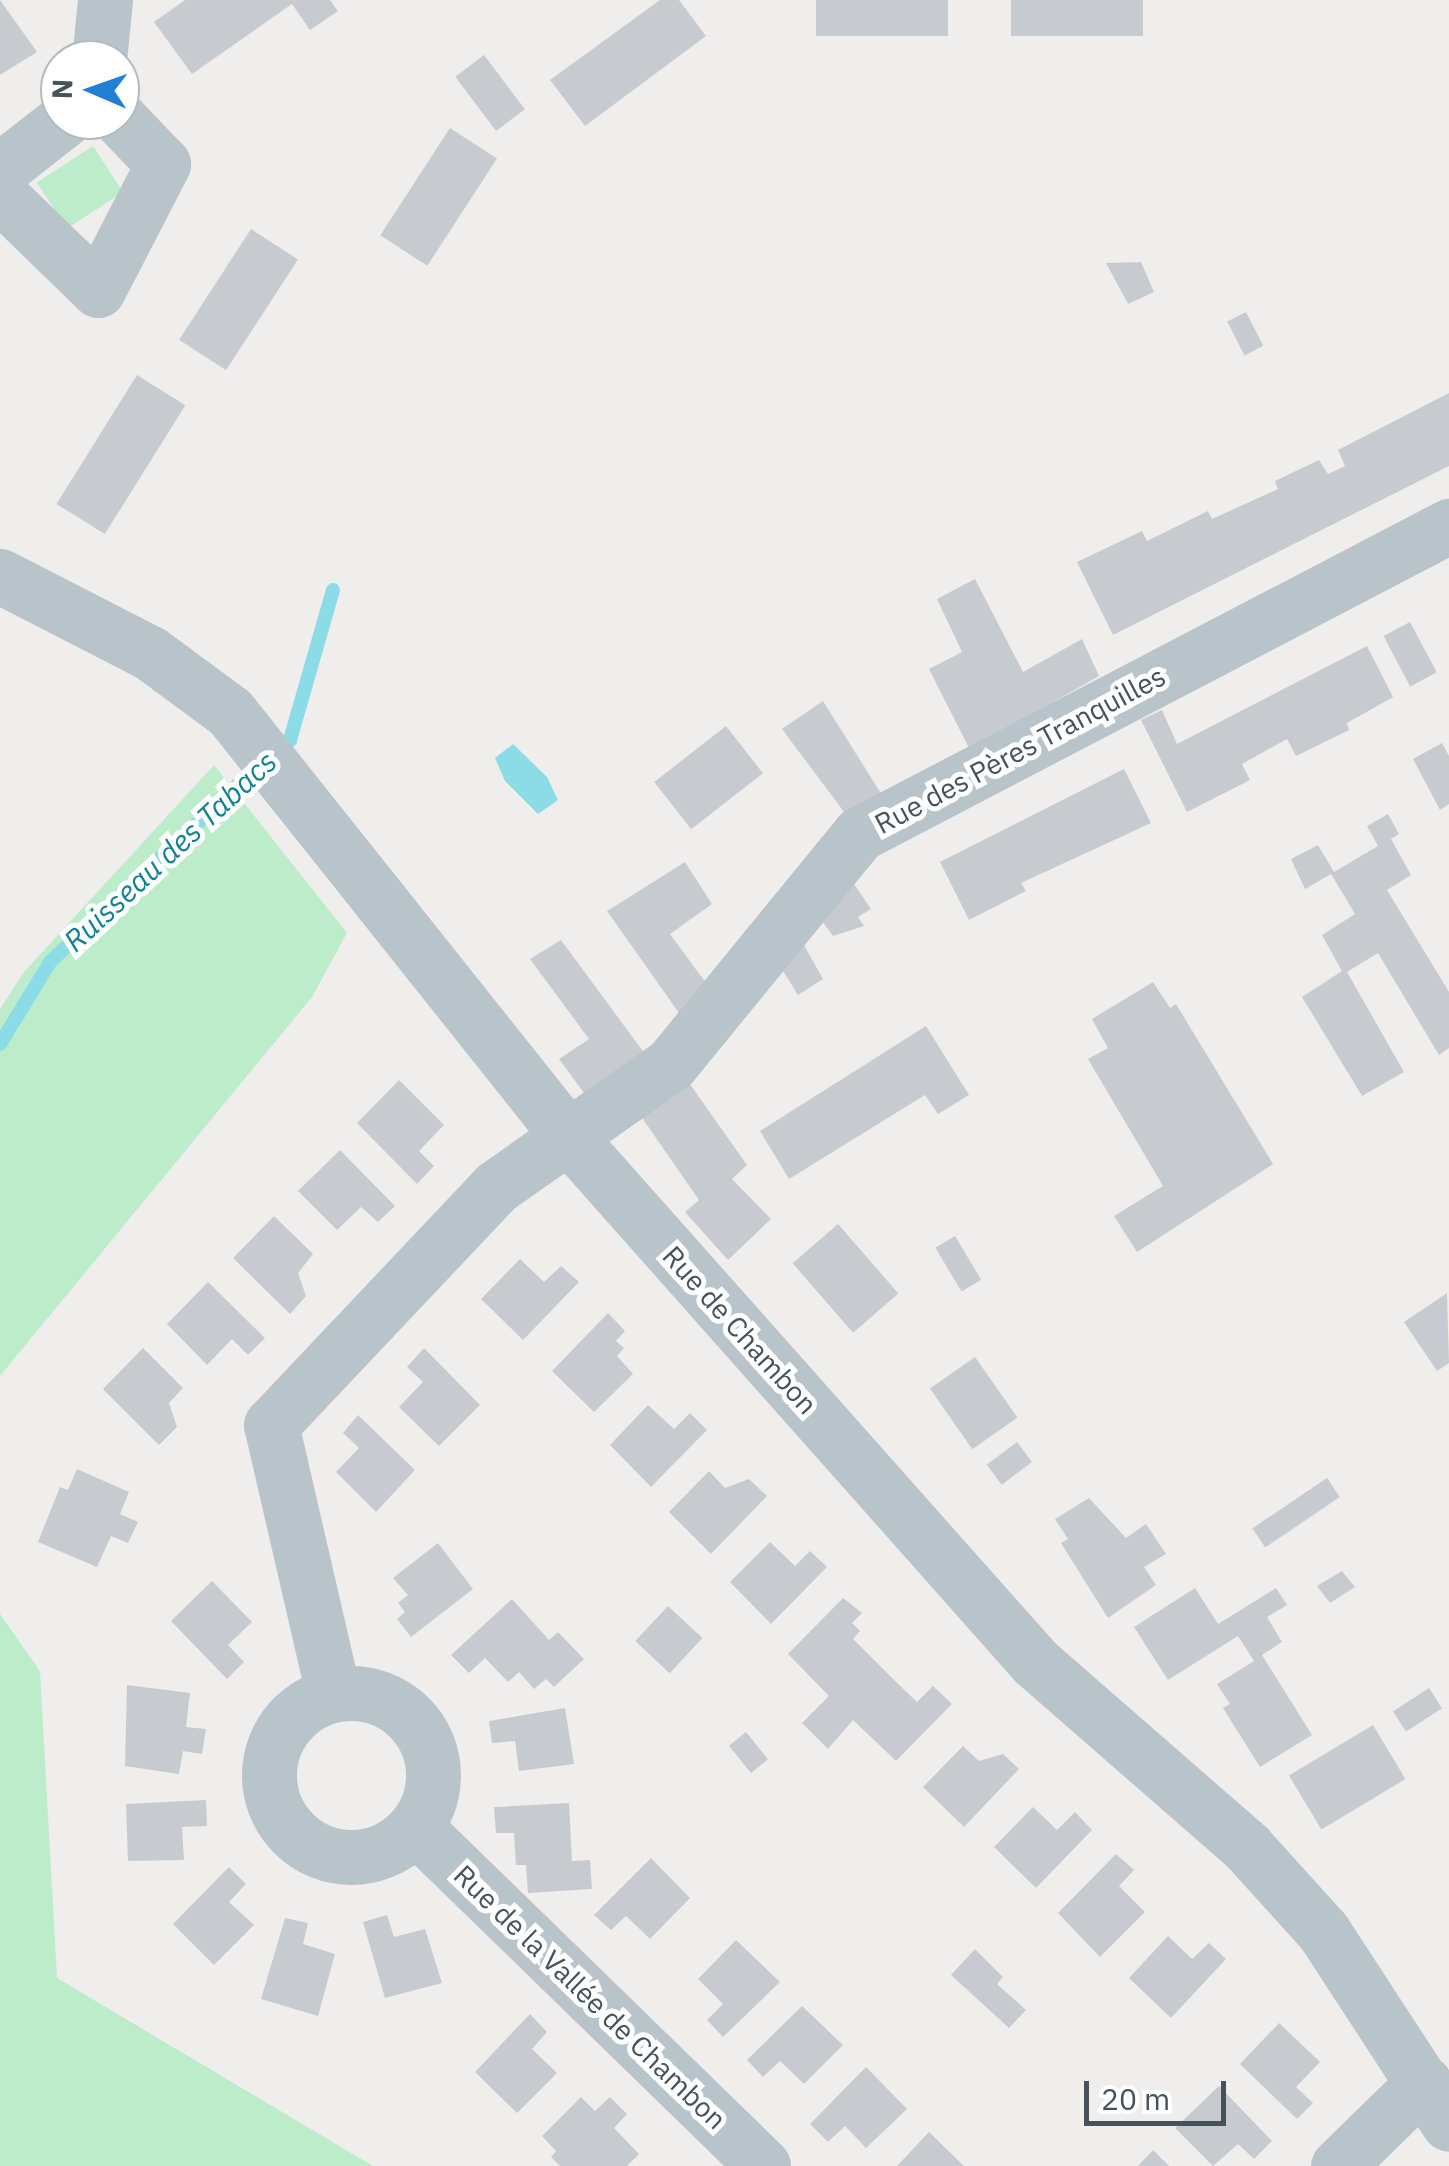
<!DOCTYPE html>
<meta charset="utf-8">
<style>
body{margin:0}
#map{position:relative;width:1449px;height:2166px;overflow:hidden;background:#f0eded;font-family:"IBM Plex Sans",sans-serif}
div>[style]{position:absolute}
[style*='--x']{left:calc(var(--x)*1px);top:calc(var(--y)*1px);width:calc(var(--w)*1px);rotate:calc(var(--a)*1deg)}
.green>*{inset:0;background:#bdeccb;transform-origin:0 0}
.water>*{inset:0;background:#8bdce7}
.stream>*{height:14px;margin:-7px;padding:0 7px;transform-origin:7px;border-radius:7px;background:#8bdce7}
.building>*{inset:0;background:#c7cbd0;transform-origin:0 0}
.minor>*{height:55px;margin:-27.5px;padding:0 27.5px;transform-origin:27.5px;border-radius:27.5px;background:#b9c3ca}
.minor>.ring{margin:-27.5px;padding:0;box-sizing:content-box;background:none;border:55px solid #b9c3ca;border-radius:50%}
span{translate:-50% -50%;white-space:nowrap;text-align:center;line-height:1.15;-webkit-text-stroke:10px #fff;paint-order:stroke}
.street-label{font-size:28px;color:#46525a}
.water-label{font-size:30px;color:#128293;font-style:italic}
.north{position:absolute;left:40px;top:40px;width:100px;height:100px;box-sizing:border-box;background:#fff;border:2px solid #b5babd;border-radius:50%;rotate:272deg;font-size:28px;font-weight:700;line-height:40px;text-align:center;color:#46525a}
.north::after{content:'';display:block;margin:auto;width:35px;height:45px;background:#2180d6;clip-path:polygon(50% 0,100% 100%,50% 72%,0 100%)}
.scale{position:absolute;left:1084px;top:2081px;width:142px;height:45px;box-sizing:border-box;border:5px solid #46525a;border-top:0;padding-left:12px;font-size:30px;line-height:35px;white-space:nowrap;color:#46525a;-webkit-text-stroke:8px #fff;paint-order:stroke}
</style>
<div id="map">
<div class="green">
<i style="left:93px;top:146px;width:55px;height:67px;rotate:57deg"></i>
<i style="clip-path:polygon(214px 765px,347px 933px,312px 997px,0 1376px,0 1009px,24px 972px)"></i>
<i style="clip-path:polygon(0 1614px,40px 1671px,57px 1978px,373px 2166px,0 2166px)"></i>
</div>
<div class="water">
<i style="clip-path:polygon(513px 744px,547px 777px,558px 800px,538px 814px,505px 781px,495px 758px)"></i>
</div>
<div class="stream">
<i style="--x:275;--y:751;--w:19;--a:-36"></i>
<i style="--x:290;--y:740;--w:156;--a:-74"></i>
<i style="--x:0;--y:1044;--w:96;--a:-58.6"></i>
<i style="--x:50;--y:962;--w:287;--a:-43.3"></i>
</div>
<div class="building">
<i style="clip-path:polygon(0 0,37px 52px,0 75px)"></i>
<i style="clip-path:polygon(185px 0,330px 0,338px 11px,310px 30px,292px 4px,192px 74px,154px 22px)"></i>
<i style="clip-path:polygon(660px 0,679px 0,706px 36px,585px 126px,550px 80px)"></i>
<i style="left:816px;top:0;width:132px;height:36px"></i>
<i style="left:1011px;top:0;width:132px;height:36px"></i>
<i style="left:484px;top:55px;width:68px;height:36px;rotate:53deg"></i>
<i style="left:450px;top:128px;width:56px;height:128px;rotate:33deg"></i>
<i style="left:251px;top:229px;width:56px;height:132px;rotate:33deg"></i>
<i style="clip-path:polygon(1141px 262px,1154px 292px,1128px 304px,1106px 263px)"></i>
<i style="left:1246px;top:312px;width:38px;height:21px;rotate:63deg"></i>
<i style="left:137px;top:375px;width:57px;height:152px;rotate:32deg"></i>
<i style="clip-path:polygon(1449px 393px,1449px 466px,1113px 635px,1077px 562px,1142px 531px,1147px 541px,1208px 511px,1212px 519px,1278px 489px,1275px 481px,1319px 460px,1328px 474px,1345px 466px,1338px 450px)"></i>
<i style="clip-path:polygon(975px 579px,1023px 672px,1082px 639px,1099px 676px,970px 750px,929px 669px,962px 652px,937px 599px)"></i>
<i style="left:1410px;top:622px;width:57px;height:30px;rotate:62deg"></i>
<i style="clip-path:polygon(1367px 646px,1393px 697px,1347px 723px,1349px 730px,1296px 756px,1287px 739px,1242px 764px,1250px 780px,1187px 812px,1141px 720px,1162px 710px,1177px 744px)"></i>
<i style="clip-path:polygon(823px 701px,882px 795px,847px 816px,782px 729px)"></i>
<i style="left:726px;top:726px;width:60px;height:91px;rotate:52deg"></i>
<i style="clip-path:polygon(1442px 743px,1449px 756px,1449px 804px,1440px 810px,1413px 759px)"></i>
<i style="clip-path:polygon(1124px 769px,1151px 823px,1021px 883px,1026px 891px,969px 920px,940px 862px)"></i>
<i style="clip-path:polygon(1388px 814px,1399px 834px,1391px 839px,1411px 875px,1387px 890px,1449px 992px,1449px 1048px,1439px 1055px,1378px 953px,1347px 972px,1404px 1072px,1362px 1096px,1302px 997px,1342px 971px,1322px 935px,1355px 914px,1331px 874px,1305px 889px,1291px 859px,1318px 845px,1334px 872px,1378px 846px,1367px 826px)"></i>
<i style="clip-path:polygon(685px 862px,712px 904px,670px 934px,706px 983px,679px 1013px,607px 911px)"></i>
<i style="clip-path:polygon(846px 872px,871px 909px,858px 917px,864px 926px,833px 936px,816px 913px)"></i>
<i style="clip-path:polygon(799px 936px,823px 979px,798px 995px,778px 963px)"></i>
<i style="clip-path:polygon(561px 940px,645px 1054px,584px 1093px,559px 1059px,589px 1039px,530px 959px)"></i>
<i style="clip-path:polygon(1153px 982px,1170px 1008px,1176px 1004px,1273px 1164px,1137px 1252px,1114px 1216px,1163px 1186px,1088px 1059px,1108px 1048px,1092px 1019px)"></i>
<i style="clip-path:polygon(926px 1026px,969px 1095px,938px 1114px,925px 1095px,789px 1179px,760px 1131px)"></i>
<i style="clip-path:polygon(399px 1080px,444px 1125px,419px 1151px,434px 1166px,417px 1184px,357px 1123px)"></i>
<i style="clip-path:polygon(687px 1080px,747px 1165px,732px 1179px,771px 1219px,728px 1260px,685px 1212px,699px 1200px,638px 1112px)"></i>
<i style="clip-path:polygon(340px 1150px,395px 1206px,378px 1222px,361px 1207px,337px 1230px,298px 1191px)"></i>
<i style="clip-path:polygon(274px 1216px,313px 1254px,298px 1273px,306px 1296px,290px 1314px,233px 1258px)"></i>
<i style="left:838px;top:1224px;width:92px;height:60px;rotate:49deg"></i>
<i style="left:955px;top:1236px;width:51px;height:23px;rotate:59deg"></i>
<i style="clip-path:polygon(520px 1259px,544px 1282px,561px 1266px,579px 1282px,523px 1340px,481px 1299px)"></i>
<i style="clip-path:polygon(208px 1282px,265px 1338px,248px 1355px,232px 1339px,207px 1365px,167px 1324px)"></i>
<i style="clip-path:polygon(1447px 1293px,1449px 1363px,1437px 1371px,1404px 1322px)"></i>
<i style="clip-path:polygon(608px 1313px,625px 1331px,616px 1341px,624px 1348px,617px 1356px,633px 1374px,594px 1412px,552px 1371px)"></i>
<i style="clip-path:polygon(143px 1348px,183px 1388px,169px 1403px,177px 1427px,159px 1445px,103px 1389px)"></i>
<i style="clip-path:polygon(424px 1348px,480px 1405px,439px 1446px,399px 1407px,423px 1382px,407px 1367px)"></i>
<i style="left:975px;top:1357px;width:74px;height:55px;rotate:55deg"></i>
<i style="clip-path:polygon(648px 1405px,674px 1429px,690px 1413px,707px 1430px,651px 1487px,610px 1445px)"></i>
<i style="clip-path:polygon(358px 1415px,415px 1470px,376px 1512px,336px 1472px,359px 1448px,343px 1433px)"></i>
<i style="left:1017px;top:1442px;width:25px;height:38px;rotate:53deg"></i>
<i style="clip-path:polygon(77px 1469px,129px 1492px,120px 1514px,138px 1522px,128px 1543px,111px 1536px,97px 1567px,38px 1542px,60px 1487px,68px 1490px)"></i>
<i style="clip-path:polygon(709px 1471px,725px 1488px,749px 1479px,767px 1496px,711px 1554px,669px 1512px)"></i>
<i style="left:1327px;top:1478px;width:23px;height:90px;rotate:56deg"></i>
<i style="clip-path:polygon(1089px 1498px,1126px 1538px,1146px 1524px,1166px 1554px,1144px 1567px,1156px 1585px,1108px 1618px,1061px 1543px,1068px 1539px,1055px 1519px)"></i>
<i style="clip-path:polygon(770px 1542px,795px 1566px,810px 1551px,827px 1567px,771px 1624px,730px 1582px)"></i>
<i style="clip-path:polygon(438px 1543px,473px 1589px,411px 1637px,397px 1619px,405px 1612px,398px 1603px,408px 1595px,393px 1578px)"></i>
<i style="clip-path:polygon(1342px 1571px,1355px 1587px,1330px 1603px,1317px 1586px)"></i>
<i style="clip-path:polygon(212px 1581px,252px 1622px,228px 1645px,244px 1662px,227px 1679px,171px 1621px)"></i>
<i style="clip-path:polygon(1195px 1588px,1218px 1624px,1276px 1588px,1287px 1605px,1267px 1617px,1282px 1642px,1262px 1655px,1312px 1735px,1260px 1767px,1223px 1708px,1230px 1704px,1217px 1684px,1254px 1661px,1238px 1636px,1168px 1680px,1134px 1627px)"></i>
<i style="clip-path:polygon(843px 1598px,862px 1613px,852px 1623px,860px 1631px,853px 1639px,893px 1679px,917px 1702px,933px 1686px,952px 1704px,896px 1761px,853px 1720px,828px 1749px,802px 1723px,829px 1696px,788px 1654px)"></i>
<i style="clip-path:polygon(512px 1599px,549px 1640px,558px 1632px,584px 1659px,554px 1687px,546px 1679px,534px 1689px,519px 1672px,508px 1682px,485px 1658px,469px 1673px,451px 1655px)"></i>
<i style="left:668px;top:1606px;width:47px;height:48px;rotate:43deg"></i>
<i style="clip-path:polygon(127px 1685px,190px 1693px,186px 1727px,206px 1729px,202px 1754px,183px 1751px,179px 1774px,125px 1766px)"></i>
<i style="left:1429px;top:1688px;width:24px;height:43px;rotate:57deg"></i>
<i style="clip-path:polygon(565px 1708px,574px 1764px,519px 1771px,515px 1741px,492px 1743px,489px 1721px)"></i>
<i style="left:1373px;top:1725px;width:63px;height:98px;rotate:59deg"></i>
<i style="left:746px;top:1732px;width:35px;height:22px;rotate:51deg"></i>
<i style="clip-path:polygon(963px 1746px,979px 1761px,1003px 1754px,1019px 1769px,964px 1827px,923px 1787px)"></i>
<i style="clip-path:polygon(206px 1800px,207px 1826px,182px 1827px,184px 1860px,128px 1861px,126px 1804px)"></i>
<i style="clip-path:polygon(569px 1803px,572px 1861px,590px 1860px,592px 1889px,528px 1893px,526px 1865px,516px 1865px,514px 1833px,496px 1833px,494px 1807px)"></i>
<i style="clip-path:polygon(1033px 1807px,1057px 1830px,1075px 1812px,1092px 1830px,1036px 1888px,994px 1847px)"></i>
<i style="clip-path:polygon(1116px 1854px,1134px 1870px,1119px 1886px,1145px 1912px,1100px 1957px,1058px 1913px)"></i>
<i style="clip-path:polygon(651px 1858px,690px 1898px,650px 1939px,626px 1916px,611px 1930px,594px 1915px)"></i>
<i style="clip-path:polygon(229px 1867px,246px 1884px,229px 1902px,254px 1925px,214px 1965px,173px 1924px)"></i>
<i style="clip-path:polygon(387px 1915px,394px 1937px,425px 1929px,442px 1983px,385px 1998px,363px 1922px)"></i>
<i style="clip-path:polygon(285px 1918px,308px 1923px,303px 1944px,335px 1954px,318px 2016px,261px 1999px)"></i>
<i style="clip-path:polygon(1168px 1936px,1192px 1959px,1209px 1943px,1226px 1959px,1171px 2018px,1129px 1978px)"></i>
<i style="clip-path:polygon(736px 1940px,780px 1982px,723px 2037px,707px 2020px,723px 2004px,698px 1979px)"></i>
<i style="clip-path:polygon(975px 1949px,1003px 1977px,997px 1984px,1026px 2010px,1009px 2028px,951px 1975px)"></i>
<i style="clip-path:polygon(802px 2006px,843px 2045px,804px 2084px,780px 2061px,763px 2077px,747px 2060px)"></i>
<i style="clip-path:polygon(530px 2014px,547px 2032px,532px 2049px,557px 2073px,517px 2113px,475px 2072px)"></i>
<i style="clip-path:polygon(1279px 2023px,1320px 2062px,1296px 2087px,1313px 2103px,1297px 2119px,1240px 2064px)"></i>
<i style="clip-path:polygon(866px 2067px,907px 2109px,866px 2148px,845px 2126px,828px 2142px,810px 2124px)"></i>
<i style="clip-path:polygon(1219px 2086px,1272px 2141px,1254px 2159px,1238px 2144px,1213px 2166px,1175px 2128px)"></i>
<i style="clip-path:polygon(581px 2097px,595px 2111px,610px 2097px,627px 2114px,614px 2128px,639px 2154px,627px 2166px,560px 2166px,551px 2157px,556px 2151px,542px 2136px)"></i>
<i style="clip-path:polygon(929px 2132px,964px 2166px,897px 2166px)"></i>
<i style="clip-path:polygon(1153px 2150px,1169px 2166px,1138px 2166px)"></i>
</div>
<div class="minor">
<i style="--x:99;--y:60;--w:60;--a:-84.3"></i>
<i style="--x:0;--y:170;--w:81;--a:-38"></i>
<i style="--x:0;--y:195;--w:136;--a:44.1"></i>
<i style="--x:98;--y:290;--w:142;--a:-62.7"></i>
<i style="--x:163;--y:164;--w:62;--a:-133.7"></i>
<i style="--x:0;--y:576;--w:169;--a:27.2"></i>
<i style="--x:150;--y:653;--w:99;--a:36.4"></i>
<i style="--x:230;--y:712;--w:541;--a:51.46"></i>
<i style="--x:567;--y:1135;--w:705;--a:48.39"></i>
<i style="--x:1035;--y:1662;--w:281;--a:41.1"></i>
<i style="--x:1247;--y:1847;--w:113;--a:47.9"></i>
<i style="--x:1323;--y:1931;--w:230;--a:56.9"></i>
<i style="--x:333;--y:1693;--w:275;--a:-103"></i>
<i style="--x:271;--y:1425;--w:328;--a:-46.6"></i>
<i style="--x:496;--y:1187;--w:214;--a:-35.1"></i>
<i style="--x:671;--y:1064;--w:297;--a:-50.7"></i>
<i style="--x:859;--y:834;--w:666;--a:-27.57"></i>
<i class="ring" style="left:269px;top:1693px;width:109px;height:109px"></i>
<i style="--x:416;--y:1828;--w:484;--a:44.2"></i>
<i style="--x:1338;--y:2166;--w:120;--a:-44.3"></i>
</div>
<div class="street-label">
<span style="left:1020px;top:750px;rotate:-28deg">Rue des Pères Tranquilles</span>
<span style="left:740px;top:1330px;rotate:48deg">Rue de Chambon</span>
<span style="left:590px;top:1997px;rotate:44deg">Rue de la Vallée de Chambon</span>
</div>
<div class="water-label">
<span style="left:170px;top:851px;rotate:-43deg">Ruisseau des Tabacs</span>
</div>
<div class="north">N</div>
<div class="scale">20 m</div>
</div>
